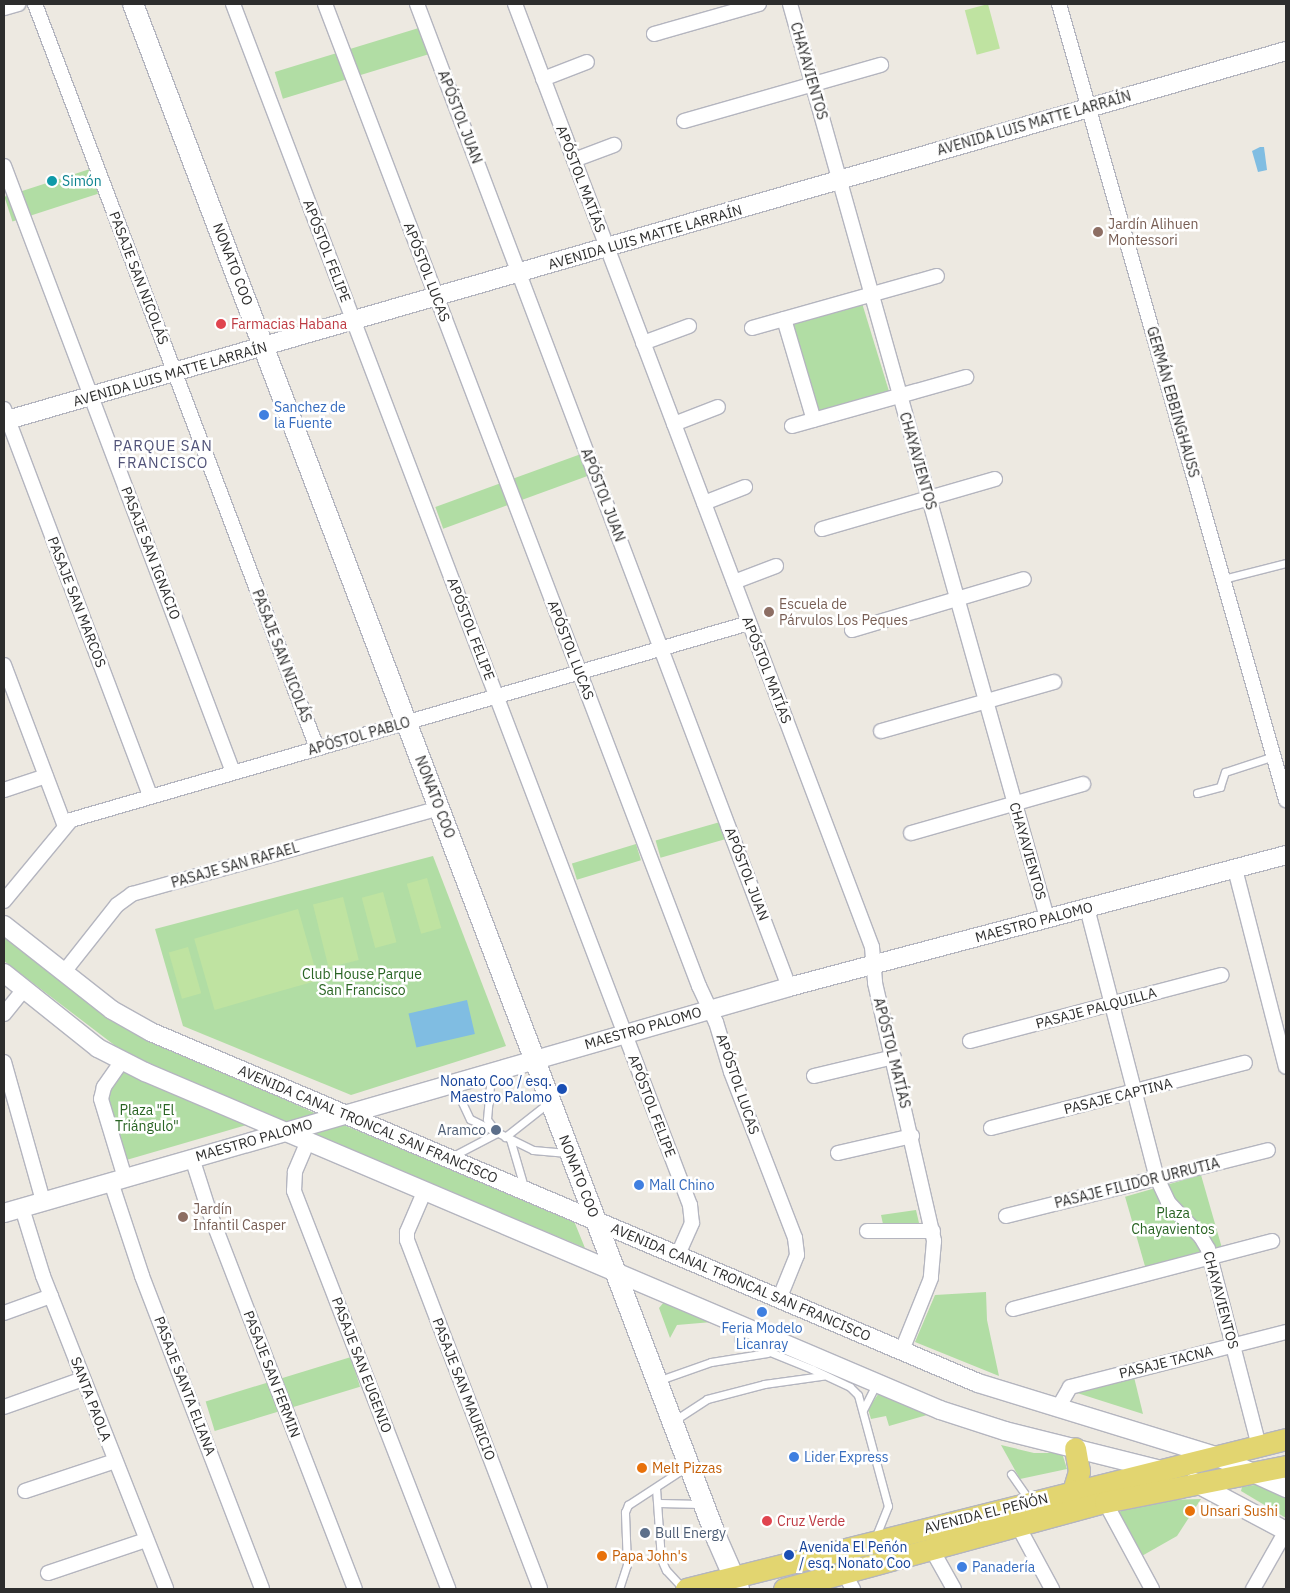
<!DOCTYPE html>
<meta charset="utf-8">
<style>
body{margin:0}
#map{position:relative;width:1290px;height:1593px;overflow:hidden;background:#ede9e1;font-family:"IBM Plex Sans",sans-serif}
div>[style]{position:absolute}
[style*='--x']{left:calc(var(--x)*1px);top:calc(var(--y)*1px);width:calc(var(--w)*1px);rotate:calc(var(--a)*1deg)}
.green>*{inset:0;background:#b1dda4;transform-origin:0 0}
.pitch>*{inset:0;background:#bfe3a1;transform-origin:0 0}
.water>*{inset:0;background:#80bde2;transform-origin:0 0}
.roads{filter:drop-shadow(1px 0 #b4b5bf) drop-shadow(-1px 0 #b4b5bf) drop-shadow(0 1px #b4b5bf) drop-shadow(0 -1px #b4b5bf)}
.service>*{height:7px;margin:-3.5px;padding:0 3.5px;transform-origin:3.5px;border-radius:3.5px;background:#fff}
.minor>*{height:14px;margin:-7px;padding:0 7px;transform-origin:7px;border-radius:7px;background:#fff}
.tertiary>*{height:18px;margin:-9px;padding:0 9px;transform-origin:9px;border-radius:9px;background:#fff}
.secondary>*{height:20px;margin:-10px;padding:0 10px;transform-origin:10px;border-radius:10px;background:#fff}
.primary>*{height:21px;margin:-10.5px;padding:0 10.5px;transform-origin:10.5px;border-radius:10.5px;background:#e2d570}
.dots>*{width:14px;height:14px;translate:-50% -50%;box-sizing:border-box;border:2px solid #fff;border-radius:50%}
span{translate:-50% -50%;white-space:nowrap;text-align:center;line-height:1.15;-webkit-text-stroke:5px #fff;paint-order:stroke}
.street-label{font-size:14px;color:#2d2d2d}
.culture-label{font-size:14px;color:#0d838f}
.left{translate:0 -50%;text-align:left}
.education-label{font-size:14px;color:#785e54}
.health-label{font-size:14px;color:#be3a42}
.shop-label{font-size:14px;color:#366cbe}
.park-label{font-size:14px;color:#296423}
.transit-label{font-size:14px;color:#164399}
.right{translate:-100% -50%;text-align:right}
.service-label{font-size:14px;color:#4e5e75}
.food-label{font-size:14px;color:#c56008}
.neighbourhood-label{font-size:15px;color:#525479;letter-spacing:1px}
.frame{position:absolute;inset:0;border:5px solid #2d2d2d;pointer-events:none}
</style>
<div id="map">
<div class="green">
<i style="left:422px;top:27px;width:28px;height:154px;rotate:73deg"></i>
<i style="left:90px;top:169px;width:26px;height:90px;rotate:72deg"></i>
<i style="left:862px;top:303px;width:93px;height:76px;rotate:73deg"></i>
<i style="left:581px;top:454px;width:23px;height:155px;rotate:70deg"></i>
<i style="left:720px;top:822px;width:18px;height:67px;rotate:74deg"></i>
<i style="left:636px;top:844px;width:17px;height:67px;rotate:73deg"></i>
<i style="clip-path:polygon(433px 856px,506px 1046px,351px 1095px,183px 1026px,155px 929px)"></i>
<i style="clip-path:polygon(4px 937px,113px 1021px,310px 1111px,574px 1221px,585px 1248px,130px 1057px,4px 961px)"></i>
<i style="clip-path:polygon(122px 1069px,250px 1124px,123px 1161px,105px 1100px,109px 1087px)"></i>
<i style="left:1201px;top:1175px;width:75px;height:79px;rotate:74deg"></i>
<i style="clip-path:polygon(916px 1210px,919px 1223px,883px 1224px,881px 1215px)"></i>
<i style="clip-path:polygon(986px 1292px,987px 1320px,999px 1376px,915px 1342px,935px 1295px)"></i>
<i style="clip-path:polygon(664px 1302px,712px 1322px,677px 1325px,670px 1338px,659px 1308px)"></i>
<i style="left:351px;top:1357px;width:31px;height:152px;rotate:73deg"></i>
<i style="clip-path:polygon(1134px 1377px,1143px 1414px,1074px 1392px)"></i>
<i style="clip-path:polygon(879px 1393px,927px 1415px,889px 1426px,886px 1416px,871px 1419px,868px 1409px)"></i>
<i style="clip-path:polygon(1001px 1445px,1034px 1453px,1062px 1453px,1067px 1469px,1020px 1479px)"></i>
<i style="clip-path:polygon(1261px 1484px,1286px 1495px,1286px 1518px,1241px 1491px,1242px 1487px)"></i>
<i style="clip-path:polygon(1201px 1499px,1177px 1536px,1140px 1557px,1116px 1516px,1121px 1511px,1165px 1500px)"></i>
</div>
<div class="pitch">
<i style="left:988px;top:4px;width:46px;height:24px;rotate:75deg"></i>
<i style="left:427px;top:878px;width:52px;height:21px;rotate:74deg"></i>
<i style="left:383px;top:892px;width:52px;height:22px;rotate:75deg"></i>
<i style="left:343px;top:897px;width:65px;height:31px;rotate:76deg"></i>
<i style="left:298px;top:909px;width:74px;height:108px;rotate:74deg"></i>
<i style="left:188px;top:947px;width:48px;height:20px;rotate:74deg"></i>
</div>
<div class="water">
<i style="clip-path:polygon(1260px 147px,1264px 147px,1267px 170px,1258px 172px,1252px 151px)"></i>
<i style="left:467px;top:1000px;width:35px;height:60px;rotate:77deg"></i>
</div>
<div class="roads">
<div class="service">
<i style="--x:1223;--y:579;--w:65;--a:-14.3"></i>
<i style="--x:1197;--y:793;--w:24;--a:-15"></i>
<i style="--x:1220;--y:787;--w:16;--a:-72"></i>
<i style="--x:1225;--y:772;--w:52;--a:-18.1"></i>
<i style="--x:453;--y:1083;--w:40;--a:65"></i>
<i style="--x:470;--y:1119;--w:70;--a:26.2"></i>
<i style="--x:533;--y:1150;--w:34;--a:5"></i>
<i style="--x:505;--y:1137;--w:55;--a:-38.3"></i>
<i style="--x:510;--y:1139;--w:50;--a:73.7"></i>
<i style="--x:451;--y:1157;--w:52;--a:-27.6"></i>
<i style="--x:497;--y:1133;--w:17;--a:-126"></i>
<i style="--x:487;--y:1119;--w:44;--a:-84.8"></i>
<i style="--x:743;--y:1328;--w:12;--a:114"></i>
<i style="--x:738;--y:1339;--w:80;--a:22.1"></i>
<i style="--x:812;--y:1369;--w:42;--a:25.3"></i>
<i style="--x:850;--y:1387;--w:11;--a:45"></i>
<i style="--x:858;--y:1395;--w:115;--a:74.9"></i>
<i style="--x:888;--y:1506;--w:35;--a:112"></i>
<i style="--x:660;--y:1380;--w:54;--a:-19.4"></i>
<i style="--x:711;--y:1362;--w:57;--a:-9.1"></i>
<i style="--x:863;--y:1410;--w:29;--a:-63"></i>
<i style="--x:675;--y:1420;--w:38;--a:-33"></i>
<i style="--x:707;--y:1399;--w:59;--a:-14.7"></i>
<i style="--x:764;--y:1384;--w:59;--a:-7.9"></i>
<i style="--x:1011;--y:1474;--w:33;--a:55"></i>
<i style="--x:656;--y:1488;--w:71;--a:86"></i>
<i style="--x:661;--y:1559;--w:12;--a:66"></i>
<i style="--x:666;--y:1570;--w:26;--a:47"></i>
<i style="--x:659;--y:1503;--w:42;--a:1.4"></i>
<i style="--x:619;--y:1589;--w:25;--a:-72"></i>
<i style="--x:627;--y:1565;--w:53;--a:-92.2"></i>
<i style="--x:625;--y:1512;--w:8;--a:-67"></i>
<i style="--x:628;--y:1505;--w:69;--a:-33.2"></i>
</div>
<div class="minor">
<i style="--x:35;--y:4;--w:796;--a:69.24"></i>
<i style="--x:233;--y:4;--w:1285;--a:69.17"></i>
<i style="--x:690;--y:1205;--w:18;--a:84"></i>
<i style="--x:692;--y:1223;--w:35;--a:114"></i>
<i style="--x:325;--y:4;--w:1051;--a:69.15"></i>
<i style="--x:699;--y:986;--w:40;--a:65"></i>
<i style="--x:716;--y:1022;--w:52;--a:73.3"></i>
<i style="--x:731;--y:1072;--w:178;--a:68.9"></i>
<i style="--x:795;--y:1238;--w:17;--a:83"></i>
<i style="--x:797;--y:1255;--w:45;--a:112"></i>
<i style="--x:417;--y:4;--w:1051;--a:69.27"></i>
<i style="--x:515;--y:4;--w:1008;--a:69.26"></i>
<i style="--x:872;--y:947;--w:36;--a:85"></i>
<i style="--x:875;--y:983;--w:265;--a:77.1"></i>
<i style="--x:934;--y:1241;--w:37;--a:95"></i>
<i style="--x:931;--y:1278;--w:78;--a:111.9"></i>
<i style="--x:790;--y:4;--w:949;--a:74.29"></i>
<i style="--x:1059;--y:4;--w:828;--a:74.08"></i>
<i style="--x:4;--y:8;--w:15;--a:-16"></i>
<i style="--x:654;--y:34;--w:109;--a:-15.9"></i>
<i style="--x:543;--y:79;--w:47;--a:-21.1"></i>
<i style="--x:684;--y:121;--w:205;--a:-15.9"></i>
<i style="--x:574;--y:160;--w:43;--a:-20.6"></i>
<i style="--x:4;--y:166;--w:648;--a:69.3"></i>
<i style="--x:784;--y:319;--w:105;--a:73.5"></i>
<i style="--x:752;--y:328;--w:192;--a:-15.7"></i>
<i style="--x:643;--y:343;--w:49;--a:-20.3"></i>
<i style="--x:4;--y:409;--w:414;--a:69.3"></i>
<i style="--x:674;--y:424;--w:47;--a:-21.1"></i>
<i style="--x:792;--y:426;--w:181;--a:-15.7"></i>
<i style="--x:704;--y:503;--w:44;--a:-21.3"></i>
<i style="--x:822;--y:529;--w:180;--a:-16.1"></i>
<i style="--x:734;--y:582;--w:45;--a:-20.9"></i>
<i style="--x:852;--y:630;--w:179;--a:-16.5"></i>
<i style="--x:4;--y:665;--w:170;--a:69.3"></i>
<i style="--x:881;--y:731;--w:180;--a:-15.8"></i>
<i style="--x:4;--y:790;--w:44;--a:-18.4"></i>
<i style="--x:911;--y:833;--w:179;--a:-15.9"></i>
<i style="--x:1235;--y:869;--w:204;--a:75.6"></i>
<i style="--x:4;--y:901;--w:105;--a:-50.4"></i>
<i style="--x:71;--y:820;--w:706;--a:-16.2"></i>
<i style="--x:1087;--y:908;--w:279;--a:75.5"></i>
<i style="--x:1157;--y:1178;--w:26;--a:65"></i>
<i style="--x:1168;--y:1202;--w:48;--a:46.7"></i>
<i style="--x:1201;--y:1237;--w:14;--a:60"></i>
<i style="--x:1208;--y:1249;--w:203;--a:75.5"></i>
<i style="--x:64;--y:972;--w:85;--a:-51.7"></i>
<i style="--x:117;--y:905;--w:19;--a:-36"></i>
<i style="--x:132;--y:894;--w:319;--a:-15.6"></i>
<i style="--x:4;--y:1014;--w:32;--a:-51"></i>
<i style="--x:970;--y:1041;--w:260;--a:-14.7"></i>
<i style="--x:122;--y:1061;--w:32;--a:125"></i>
<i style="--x:104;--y:1087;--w:12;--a:104"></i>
<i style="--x:101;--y:1099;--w:83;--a:73.1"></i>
<i style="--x:4;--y:1062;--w:144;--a:74.3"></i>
<i style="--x:814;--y:1076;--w:82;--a:-13.4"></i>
<i style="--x:991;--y:1128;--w:262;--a:-14.4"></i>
<i style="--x:308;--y:1141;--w:34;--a:113"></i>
<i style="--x:295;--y:1172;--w:19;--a:93"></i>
<i style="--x:294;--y:1191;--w:427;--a:68.8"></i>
<i style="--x:838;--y:1153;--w:76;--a:-12.9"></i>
<i style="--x:192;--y:1158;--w:56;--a:72.2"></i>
<i style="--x:209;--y:1211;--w:405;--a:68.9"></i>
<i style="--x:111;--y:1182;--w:99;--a:71.7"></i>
<i style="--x:142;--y:1276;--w:335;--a:69"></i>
<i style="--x:425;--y:1190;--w:46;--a:113.2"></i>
<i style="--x:407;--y:1232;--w:8;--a:90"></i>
<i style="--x:407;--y:1240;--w:373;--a:69.1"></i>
<i style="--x:22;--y:1208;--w:71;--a:72.8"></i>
<i style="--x:43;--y:1276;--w:336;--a:68.5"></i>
<i style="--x:1006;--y:1216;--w:270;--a:-14.1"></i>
<i style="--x:867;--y:1231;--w:66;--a:0"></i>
<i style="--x:1013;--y:1309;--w:268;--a:-14.7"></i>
<i style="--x:4;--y:1313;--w:50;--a:-19.9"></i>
<i style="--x:4;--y:1407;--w:84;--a:-19.5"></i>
<i style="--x:1058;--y:1408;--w:24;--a:-60"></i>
<i style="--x:1070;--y:1387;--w:223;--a:-14.3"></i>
<i style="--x:25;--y:1491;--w:95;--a:-18.4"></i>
<i style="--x:1105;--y:1502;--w:99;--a:61.6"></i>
<i style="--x:1018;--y:1526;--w:72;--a:61.6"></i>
<i style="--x:931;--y:1548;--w:47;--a:60.7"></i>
<i style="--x:843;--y:1571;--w:21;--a:61"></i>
<i style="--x:48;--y:1573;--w:103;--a:-18.6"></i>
<i style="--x:1253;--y:1589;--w:67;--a:-60.4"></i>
</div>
<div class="tertiary">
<i style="--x:4;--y:421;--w:1334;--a:-16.1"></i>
<i style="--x:4;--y:925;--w:137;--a:38.2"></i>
<i style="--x:112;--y:1010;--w:45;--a:29.4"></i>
<i style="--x:151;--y:1032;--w:898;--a:23"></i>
<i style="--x:978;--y:1383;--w:251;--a:17.1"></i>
<i style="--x:1218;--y:1457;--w:75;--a:24.5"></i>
<i style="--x:4;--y:973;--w:120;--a:38.6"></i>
<i style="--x:98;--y:1048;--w:53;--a:27.1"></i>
<i style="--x:145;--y:1072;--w:864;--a:23.03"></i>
<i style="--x:940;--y:1410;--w:68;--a:17.9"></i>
<i style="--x:1005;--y:1431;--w:165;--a:14"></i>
<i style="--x:4;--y:1213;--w:817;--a:-16.06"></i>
<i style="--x:789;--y:987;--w:514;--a:-14.87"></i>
<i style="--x:1194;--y:1482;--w:104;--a:28"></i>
</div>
<div class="secondary">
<i style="--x:133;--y:4;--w:1642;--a:69.17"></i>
<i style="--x:717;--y:1539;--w:55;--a:66.3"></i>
</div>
<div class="primary">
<i style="--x:1073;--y:1491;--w:21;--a:-73"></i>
<i style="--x:1079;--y:1471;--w:23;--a:-100"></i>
<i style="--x:686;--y:1589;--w:618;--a:-14.04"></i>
<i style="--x:784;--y:1589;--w:333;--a:-15.2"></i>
<i style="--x:1105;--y:1502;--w:185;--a:-11.2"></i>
</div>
</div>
<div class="dots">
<i style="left:52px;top:181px;background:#0f9aa8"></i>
<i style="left:1098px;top:232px;background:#8d6e63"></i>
<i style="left:221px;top:324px;background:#e0444e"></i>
<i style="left:264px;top:415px;background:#3f7fe0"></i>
<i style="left:769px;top:612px;background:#8d6e63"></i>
<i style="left:562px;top:1089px;background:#1a4fb4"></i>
<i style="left:496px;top:1130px;background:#5c6f8a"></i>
<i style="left:639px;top:1185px;background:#3f7fe0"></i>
<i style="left:183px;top:1217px;background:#8d6e63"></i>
<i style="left:762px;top:1312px;background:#3f7fe0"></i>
<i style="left:794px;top:1457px;background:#3f7fe0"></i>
<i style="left:642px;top:1468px;background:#e8710a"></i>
<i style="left:1190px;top:1511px;background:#e8710a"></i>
<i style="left:767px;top:1521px;background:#e0444e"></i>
<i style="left:645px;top:1533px;background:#5c6f8a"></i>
<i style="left:789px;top:1555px;background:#1a4fb4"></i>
<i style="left:602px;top:1556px;background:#e8710a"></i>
<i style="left:962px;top:1567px;background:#3f7fe0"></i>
</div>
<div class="street-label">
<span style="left:809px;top:71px;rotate:74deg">CHAYAVIENTOS</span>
<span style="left:460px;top:117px;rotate:69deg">APÓSTOL JUAN</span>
<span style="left:1034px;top:123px;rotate:-16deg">AVENIDA LUIS MATTE LARRAÍN</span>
<span style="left:581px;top:179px;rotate:69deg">APÓSTOL MATÍAS</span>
<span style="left:645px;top:237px;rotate:-16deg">AVENIDA LUIS MATTE LARRAÍN</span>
<span style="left:327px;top:251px;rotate:69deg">APÓSTOL FELIPE</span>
<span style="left:233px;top:264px;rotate:69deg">NONATO COO</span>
<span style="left:427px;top:272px;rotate:69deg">APÓSTOL LUCAS</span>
<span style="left:139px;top:278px;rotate:69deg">PASAJE SAN NICOLÁS</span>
<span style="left:170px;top:374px;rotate:-16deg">AVENIDA LUIS MATTE LARRAÍN</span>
<span style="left:1173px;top:402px;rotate:74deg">GERMÁN EBBINGHAUSS</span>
<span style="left:918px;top:461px;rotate:74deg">CHAYAVIENTOS</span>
<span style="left:603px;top:495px;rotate:69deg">APÓSTOL JUAN</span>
<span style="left:151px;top:553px;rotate:69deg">PASAJE SAN IGNACIO</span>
<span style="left:77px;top:602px;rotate:69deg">PASAJE SAN MARCOS</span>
<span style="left:471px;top:629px;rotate:69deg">APÓSTOL FELIPE</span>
<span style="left:571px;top:650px;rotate:69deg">APÓSTOL LUCAS</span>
<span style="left:282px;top:656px;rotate:69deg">PASAJE SAN NICOLÁS</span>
<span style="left:767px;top:670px;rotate:69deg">APÓSTOL MATÍAS</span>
<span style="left:359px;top:736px;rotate:-16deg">APÓSTOL PABLO</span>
<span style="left:435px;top:797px;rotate:69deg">NONATO COO</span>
<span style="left:1028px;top:851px;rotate:74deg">CHAYAVIENTOS</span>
<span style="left:235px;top:865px;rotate:-16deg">PASAJE SAN RAFAEL</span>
<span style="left:747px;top:874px;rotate:69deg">APÓSTOL JUAN</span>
<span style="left:1034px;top:922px;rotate:-15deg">MAESTRO PALOMO</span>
<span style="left:1096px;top:1008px;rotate:-15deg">PASAJE PALQUILLA</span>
<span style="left:643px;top:1028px;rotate:-16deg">MAESTRO PALOMO</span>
<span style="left:892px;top:1053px;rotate:76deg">APÓSTOL MATÍAS</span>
<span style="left:738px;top:1084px;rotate:71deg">APÓSTOL LUCAS</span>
<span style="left:1118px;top:1096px;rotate:-14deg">PASAJE CAPTINA</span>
<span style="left:652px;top:1106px;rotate:69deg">APÓSTOL FELIPE</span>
<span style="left:368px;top:1124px;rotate:23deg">AVENIDA CANAL TRONCAL SAN FRANCISCO</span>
<span style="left:254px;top:1140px;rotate:-16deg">MAESTRO PALOMO</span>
<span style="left:579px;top:1176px;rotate:69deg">NONATO COO</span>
<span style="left:1137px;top:1183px;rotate:-14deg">PASAJE FILIDOR URRUTIA</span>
<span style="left:741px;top:1282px;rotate:23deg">AVENIDA CANAL TRONCAL SAN FRANCISCO</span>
<span style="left:1221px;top:1300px;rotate:75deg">CHAYAVIENTOS</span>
<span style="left:1166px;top:1362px;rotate:-14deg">PASAJE TACNA</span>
<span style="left:362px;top:1365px;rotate:69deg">PASAJE SAN EUGENIO</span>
<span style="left:272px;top:1374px;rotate:69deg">PASAJE SAN FERMIN</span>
<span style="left:185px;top:1386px;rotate:69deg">PASAJE SANTA ELIANA</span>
<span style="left:464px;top:1389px;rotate:69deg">PASAJE SAN MAURICIO</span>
<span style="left:91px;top:1399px;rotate:69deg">SANTA PAOLA</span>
<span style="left:986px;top:1513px;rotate:-14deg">AVENIDA EL PEÑÓN</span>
</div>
<div class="culture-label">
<span class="left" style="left:62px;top:181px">Simón</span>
</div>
<div class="education-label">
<span class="left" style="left:1108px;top:232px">Jardín Alihuen<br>Montessori</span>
<span class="left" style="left:779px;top:612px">Escuela de<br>Párvulos Los Peques</span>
<span class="left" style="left:193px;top:1217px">Jardín<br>Infantil Casper</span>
</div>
<div class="health-label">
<span class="left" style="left:231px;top:324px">Farmacias Habana</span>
<span class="left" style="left:777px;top:1521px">Cruz Verde</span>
</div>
<div class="shop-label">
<span class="left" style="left:274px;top:415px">Sanchez de<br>la Fuente</span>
<span class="left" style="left:649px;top:1185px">Mall Chino</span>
<span style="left:762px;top:1336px">Feria Modelo<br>Licanray</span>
<span class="left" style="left:804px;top:1457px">Lider Express</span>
<span class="left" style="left:972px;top:1567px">Panadería</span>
</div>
<div class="park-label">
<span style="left:362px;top:982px">Club House Parque<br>San Francisco</span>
<span style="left:147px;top:1118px">Plaza "El<br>Triángulo"</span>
<span style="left:1173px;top:1221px">Plaza<br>Chayavientos</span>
</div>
<div class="transit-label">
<span class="right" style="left:552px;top:1089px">Nonato Coo / esq.<br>Maestro Palomo</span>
<span class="left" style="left:799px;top:1555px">Avenida El Peñón<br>/ esq. Nonato Coo</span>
</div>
<div class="service-label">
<span class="right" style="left:486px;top:1130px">Aramco</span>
<span class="left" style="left:655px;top:1533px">Bull Energy</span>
</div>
<div class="food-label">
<span class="left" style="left:652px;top:1468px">Melt Pizzas</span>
<span class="left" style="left:1200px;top:1511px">Unsari Sushi</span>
<span class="left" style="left:612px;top:1556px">Papa John's</span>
</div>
<div class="neighbourhood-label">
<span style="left:163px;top:454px">PARQUE SAN<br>FRANCISCO</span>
</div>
<div class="frame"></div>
</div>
